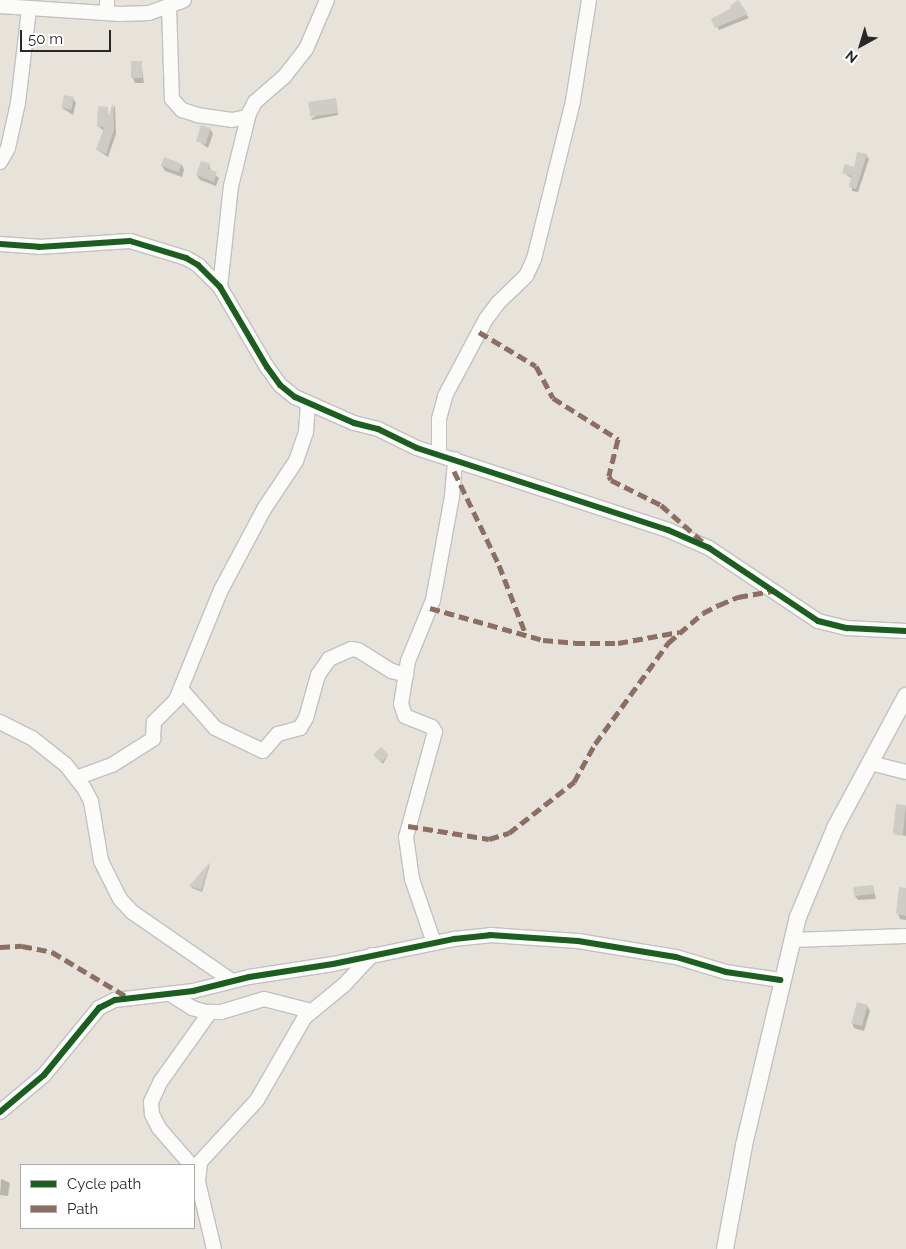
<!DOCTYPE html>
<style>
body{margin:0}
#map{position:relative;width:906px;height:1249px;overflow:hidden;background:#e7e3db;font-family:Raleway,sans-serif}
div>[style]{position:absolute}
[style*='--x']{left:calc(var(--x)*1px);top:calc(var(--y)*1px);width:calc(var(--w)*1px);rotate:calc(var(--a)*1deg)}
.shadow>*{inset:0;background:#0003}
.building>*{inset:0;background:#cfccc6;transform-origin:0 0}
.roads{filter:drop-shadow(1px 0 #c2c1c2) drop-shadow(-1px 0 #c2c1c2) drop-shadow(0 1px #c2c1c2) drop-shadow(0 -1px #c2c1c2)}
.minor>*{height:14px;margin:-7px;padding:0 7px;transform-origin:7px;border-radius:7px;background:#fbfbfa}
.tertiary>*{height:16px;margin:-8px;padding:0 8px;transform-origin:8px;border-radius:8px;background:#fbfbfa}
.quiet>*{height:5px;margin-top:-2.5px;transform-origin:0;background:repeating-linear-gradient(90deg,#8d6e63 0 10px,transparent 0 15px)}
.cycleway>*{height:6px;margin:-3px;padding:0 3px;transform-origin:3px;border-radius:3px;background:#1b5e20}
span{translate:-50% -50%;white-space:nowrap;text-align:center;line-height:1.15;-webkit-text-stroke:4px #fff;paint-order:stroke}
.legend{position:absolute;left:20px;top:1164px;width:175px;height:65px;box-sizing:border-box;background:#fff;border:1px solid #a9a9a9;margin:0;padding:6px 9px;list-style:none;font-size:15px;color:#272727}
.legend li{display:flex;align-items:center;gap:10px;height:25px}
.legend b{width:25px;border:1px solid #a9a9a9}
.north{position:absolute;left:836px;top:20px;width:50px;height:50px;-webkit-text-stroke:4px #fff;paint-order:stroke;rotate:219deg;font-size:14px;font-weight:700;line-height:20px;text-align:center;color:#272727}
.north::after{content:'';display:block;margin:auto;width:18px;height:22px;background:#272727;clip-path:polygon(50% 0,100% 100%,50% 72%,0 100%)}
.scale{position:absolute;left:20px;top:30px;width:91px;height:22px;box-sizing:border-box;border:2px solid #272727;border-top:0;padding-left:6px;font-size:15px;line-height:18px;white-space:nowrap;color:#272727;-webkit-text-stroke:4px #fff;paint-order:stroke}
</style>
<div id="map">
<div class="shadow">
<i style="clip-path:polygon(737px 2px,749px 18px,719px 30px,713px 19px,733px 9px)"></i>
<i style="clip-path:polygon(141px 62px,144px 83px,135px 83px,133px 78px)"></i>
<i style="clip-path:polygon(73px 98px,76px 103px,73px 115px,62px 108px)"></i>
<i style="clip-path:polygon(336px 102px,338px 115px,312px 120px,311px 119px)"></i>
<i style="clip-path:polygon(115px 105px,116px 134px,108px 157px,97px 150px,104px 131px,99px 127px,107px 108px,109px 118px)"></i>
<i style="clip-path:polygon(210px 129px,213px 134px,208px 148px,197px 140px)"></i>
<i style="clip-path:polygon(866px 155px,869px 159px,858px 192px,852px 191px,852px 179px,844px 173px,855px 168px)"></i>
<i style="clip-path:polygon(209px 164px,211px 172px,219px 178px,216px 186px,200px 180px,197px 175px)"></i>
<i style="clip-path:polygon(182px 165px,184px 170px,182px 177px,165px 171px,162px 166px)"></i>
<i style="clip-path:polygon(388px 755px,383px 764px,375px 757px)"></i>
<i style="clip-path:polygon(897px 806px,906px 807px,906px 836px,894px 834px)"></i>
<i style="clip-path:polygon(210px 864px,202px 892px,192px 888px,191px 886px)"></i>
<i style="clip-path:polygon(873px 886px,876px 899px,858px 900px,855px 896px)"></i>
<i style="clip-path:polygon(906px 893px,906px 920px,900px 919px,898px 914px)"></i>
<i style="clip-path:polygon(867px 1006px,870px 1011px,864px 1031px,854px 1028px,852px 1023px)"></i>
<i style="clip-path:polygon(1px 1179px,10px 1183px,8px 1196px,0 1195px)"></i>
</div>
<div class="building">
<i style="clip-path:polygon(738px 0,748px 14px,715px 28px,711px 19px,731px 8px,730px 6px)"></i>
<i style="left:131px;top:61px;width:11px;height:17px"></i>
<i style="left:64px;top:95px;width:10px;height:13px;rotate:11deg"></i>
<i style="left:336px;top:98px;width:15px;height:28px;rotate:82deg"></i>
<i style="clip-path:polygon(113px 102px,114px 129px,106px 154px,96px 150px,104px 127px,97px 127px,98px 106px,108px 107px,108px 118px)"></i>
<i style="left:201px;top:125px;width:10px;height:17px;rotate:17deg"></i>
<i style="clip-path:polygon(857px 152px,867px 154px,856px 189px,849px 187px,851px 176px,842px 173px,845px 164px,854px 167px)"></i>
<i style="left:164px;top:157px;width:19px;height:9px;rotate:21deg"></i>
<i style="clip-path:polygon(201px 161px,210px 163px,208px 169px,217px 172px,214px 182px,196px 175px)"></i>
<i style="left:381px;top:747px;width:11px;height:11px;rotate:45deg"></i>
<i style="left:896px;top:804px;width:10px;height:30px;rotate:6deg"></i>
<i style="clip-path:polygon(210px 862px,201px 890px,189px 886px)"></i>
<i style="left:873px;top:885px;width:9px;height:20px;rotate:84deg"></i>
<i style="clip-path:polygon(899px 887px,906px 888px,906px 916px,896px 914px)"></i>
<i style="left:857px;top:1002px;width:11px;height:22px;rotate:15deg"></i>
</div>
<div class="roads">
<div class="minor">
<i style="--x:107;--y:0;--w:13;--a:90"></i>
<i style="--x:0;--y:6;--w:120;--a:3.8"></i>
<i style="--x:120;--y:14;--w:29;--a:-2"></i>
<i style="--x:149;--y:13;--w:37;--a:-20"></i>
<i style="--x:169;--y:6;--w:93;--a:88.2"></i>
<i style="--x:172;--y:99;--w:15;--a:48"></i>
<i style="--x:182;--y:110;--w:16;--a:18"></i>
<i style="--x:197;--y:115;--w:35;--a:8"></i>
<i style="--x:232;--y:120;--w:16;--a:-11"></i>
<i style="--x:0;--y:162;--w:16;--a:-60"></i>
<i style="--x:8;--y:148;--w:46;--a:-77.5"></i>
<i style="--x:18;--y:103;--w:95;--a:-83.3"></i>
<i style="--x:0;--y:244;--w:39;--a:4"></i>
<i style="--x:39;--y:247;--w:91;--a:-3.8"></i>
<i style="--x:130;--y:241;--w:59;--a:16.9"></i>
<i style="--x:186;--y:258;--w:14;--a:30"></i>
<i style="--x:198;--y:265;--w:31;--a:45"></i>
<i style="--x:220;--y:287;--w:93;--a:59.6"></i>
<i style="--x:267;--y:367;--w:22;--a:54"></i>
<i style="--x:280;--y:385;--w:19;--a:39"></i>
<i style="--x:295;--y:397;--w:64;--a:23.8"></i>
<i style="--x:354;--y:423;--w:25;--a:14"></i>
<i style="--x:378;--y:429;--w:43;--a:26"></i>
<i style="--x:417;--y:448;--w:264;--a:18.1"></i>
<i style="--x:668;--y:530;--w:45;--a:23.7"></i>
<i style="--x:709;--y:548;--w:131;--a:33.8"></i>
<i style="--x:818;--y:621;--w:30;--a:14"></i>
<i style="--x:847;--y:628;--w:59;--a:2.9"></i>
<i style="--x:220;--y:287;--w:102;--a:-83.8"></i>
<i style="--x:231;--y:186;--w:75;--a:-76.1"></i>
<i style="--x:249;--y:113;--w:13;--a:-61"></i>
<i style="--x:255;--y:102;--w:38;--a:-41"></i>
<i style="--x:284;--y:77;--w:36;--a:-52"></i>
<i style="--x:306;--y:49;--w:53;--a:-66.8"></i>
<i style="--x:439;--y:454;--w:35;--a:-90"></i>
<i style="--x:439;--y:419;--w:24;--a:-75"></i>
<i style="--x:445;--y:396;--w:87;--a:-62"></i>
<i style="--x:486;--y:319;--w:20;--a:-53"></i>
<i style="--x:498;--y:303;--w:39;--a:-44"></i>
<i style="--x:526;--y:276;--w:19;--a:-65"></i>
<i style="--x:534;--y:259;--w:163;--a:-76.1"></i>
<i style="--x:573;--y:101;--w:102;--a:-81"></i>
<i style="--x:181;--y:689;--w:52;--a:48.9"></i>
<i style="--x:215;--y:728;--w:53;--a:25.6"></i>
<i style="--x:263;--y:751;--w:23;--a:-49"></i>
<i style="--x:278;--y:734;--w:23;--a:-15"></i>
<i style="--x:300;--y:728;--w:12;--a:-59"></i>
<i style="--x:306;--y:718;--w:45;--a:-74.4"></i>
<i style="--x:318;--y:675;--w:19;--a:-55"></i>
<i style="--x:329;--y:659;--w:24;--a:-24"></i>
<i style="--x:351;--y:649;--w:7;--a:8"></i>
<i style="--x:358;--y:650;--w:40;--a:32"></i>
<i style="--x:392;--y:671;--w:15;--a:16"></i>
<i style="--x:0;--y:722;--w:36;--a:27"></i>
<i style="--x:32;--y:738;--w:43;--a:38.5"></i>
<i style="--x:66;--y:765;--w:29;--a:52"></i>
<i style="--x:84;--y:788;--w:15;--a:62"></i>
<i style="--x:91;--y:801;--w:61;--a:80.5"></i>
<i style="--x:101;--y:861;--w:42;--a:63.4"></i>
<i style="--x:120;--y:899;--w:18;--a:47"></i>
<i style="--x:132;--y:912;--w:121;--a:34.6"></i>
<i style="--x:870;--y:763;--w:37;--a:14"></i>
<i style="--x:76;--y:778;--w:38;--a:-20"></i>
<i style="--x:112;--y:765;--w:49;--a:-32.4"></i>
<i style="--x:153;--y:739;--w:17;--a:-87"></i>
<i style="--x:154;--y:722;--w:31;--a:-45"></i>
<i style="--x:176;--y:700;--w:119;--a:-67.8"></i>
<i style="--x:221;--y:590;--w:92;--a:-62"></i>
<i style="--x:264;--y:509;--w:58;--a:-56.3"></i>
<i style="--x:296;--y:461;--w:31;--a:-71"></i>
<i style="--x:306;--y:432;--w:28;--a:-86"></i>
<i style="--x:793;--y:940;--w:113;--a:-2"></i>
<i style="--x:434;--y:943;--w:68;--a:-109"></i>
<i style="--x:412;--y:879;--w:42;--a:-98.1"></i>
<i style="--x:406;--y:837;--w:109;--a:-74.6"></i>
<i style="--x:435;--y:732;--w:6;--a:-121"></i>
<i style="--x:432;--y:727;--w:29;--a:-158"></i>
<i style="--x:405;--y:716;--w:13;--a:-108"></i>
<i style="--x:401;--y:704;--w:44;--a:-80.8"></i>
<i style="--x:408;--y:661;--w:66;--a:-67.7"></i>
<i style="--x:433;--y:600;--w:106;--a:-79.6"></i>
<i style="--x:452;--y:496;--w:37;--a:-85"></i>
<i style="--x:170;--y:994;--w:26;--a:32"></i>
<i style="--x:192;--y:1008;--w:15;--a:16"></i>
<i style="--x:206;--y:1012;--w:15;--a:0"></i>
<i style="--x:221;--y:1012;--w:45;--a:-16.8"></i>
<i style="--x:264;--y:999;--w:49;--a:14.3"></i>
<i style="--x:0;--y:1112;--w:57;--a:-40.1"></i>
<i style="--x:44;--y:1075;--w:87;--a:-50.6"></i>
<i style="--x:99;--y:1008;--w:18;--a:-27"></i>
<i style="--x:115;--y:1000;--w:79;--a:-6.6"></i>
<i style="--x:193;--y:991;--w:58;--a:-14"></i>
<i style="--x:249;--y:977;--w:85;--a:-8.8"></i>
<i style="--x:333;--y:964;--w:124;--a:-11.7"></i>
<i style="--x:454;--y:939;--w:36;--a:-6"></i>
<i style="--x:490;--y:935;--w:88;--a:3.9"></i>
<i style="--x:578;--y:941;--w:99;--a:9.3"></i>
<i style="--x:676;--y:957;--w:52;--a:16.7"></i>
<i style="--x:726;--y:972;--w:55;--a:8.4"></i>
<i style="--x:191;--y:1165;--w:49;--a:-130.9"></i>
<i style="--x:159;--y:1128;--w:16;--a:-117"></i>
<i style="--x:152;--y:1114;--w:12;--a:-95"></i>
<i style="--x:151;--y:1102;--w:23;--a:-65"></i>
<i style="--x:161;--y:1081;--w:85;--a:-54.6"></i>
<i style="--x:214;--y:1249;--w:69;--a:-103.4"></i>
<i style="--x:198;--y:1182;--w:20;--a:-84"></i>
<i style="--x:200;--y:1162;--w:84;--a:-47.4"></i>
<i style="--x:257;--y:1100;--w:96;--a:-60"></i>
<i style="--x:305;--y:1017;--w:50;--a:-39.4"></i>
<i style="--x:344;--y:985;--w:41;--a:-47"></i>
</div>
<div class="tertiary">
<i style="--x:725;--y:1249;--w:106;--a:-79.6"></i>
<i style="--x:744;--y:1145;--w:234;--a:-76.7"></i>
<i style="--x:798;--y:917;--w:96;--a:-67.4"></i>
<i style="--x:835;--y:828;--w:150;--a:-61.7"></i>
</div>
</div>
<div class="quiet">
<i style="--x:479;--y:332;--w:66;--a:30.8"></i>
<i style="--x:536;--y:366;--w:36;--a:62"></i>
<i style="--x:553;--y:398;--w:77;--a:32.2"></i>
<i style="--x:618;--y:439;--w:38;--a:104"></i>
<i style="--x:609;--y:476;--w:4;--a:63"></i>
<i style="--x:611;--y:480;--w:56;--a:26.6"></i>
<i style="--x:661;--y:505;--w:55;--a:41.3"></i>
<i style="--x:454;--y:471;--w:104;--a:64.4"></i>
<i style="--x:499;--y:565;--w:75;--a:68.9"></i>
<i style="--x:430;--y:608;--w:117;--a:15.8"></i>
<i style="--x:543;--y:640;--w:32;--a:5"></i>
<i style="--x:575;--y:643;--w:43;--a:0"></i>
<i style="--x:618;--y:643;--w:62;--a:-10.2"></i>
<i style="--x:408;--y:826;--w:82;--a:9.1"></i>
<i style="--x:489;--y:839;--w:21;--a:-17"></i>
<i style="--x:509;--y:833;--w:83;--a:-38.1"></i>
<i style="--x:574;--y:782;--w:43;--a:-61.1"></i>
<i style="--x:595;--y:744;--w:125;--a:-54.1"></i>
<i style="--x:668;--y:643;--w:46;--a:-40.6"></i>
<i style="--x:703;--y:613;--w:18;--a:-27"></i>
<i style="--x:719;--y:605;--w:21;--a:-23"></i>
<i style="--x:738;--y:597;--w:36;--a:-10"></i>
<i style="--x:0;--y:947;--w:22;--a:-3"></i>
<i style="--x:22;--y:946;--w:31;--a:11"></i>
<i style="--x:52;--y:952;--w:90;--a:30.9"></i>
</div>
<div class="cycleway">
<i style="--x:0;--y:244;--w:39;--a:4"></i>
<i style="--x:39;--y:247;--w:91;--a:-3.8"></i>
<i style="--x:130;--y:241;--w:59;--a:16.9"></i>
<i style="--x:186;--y:258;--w:14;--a:30"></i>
<i style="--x:198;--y:265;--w:31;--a:45"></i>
<i style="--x:220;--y:287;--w:93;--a:59.6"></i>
<i style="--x:267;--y:367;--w:22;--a:54"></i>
<i style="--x:280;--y:385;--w:19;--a:39"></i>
<i style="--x:295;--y:397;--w:64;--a:23.8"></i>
<i style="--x:354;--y:423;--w:25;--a:14"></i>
<i style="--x:378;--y:429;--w:43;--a:26"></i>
<i style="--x:417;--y:448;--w:264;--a:18.1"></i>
<i style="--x:668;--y:530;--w:45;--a:23.7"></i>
<i style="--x:709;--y:548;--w:131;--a:33.8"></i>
<i style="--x:818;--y:621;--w:30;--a:14"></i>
<i style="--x:847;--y:628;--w:59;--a:2.9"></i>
<i style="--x:0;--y:1112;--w:57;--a:-40.1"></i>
<i style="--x:44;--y:1075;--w:87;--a:-50.6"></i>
<i style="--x:99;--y:1008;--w:18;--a:-27"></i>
<i style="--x:115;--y:1000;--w:79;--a:-6.6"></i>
<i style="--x:193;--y:991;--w:58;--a:-14"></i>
<i style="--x:249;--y:977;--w:85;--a:-8.8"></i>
<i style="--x:333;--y:964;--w:124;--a:-11.7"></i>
<i style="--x:454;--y:939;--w:36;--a:-6"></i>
<i style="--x:490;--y:935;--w:88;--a:3.9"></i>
<i style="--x:578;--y:941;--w:99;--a:9.3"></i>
<i style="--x:676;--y:957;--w:52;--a:16.7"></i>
<i style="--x:726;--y:972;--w:55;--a:8.4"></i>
</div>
<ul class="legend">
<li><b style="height:6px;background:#1b5e20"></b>Cycle path</li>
<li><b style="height:6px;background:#8d6e63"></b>Path</li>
</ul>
<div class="north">N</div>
<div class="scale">50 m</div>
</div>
